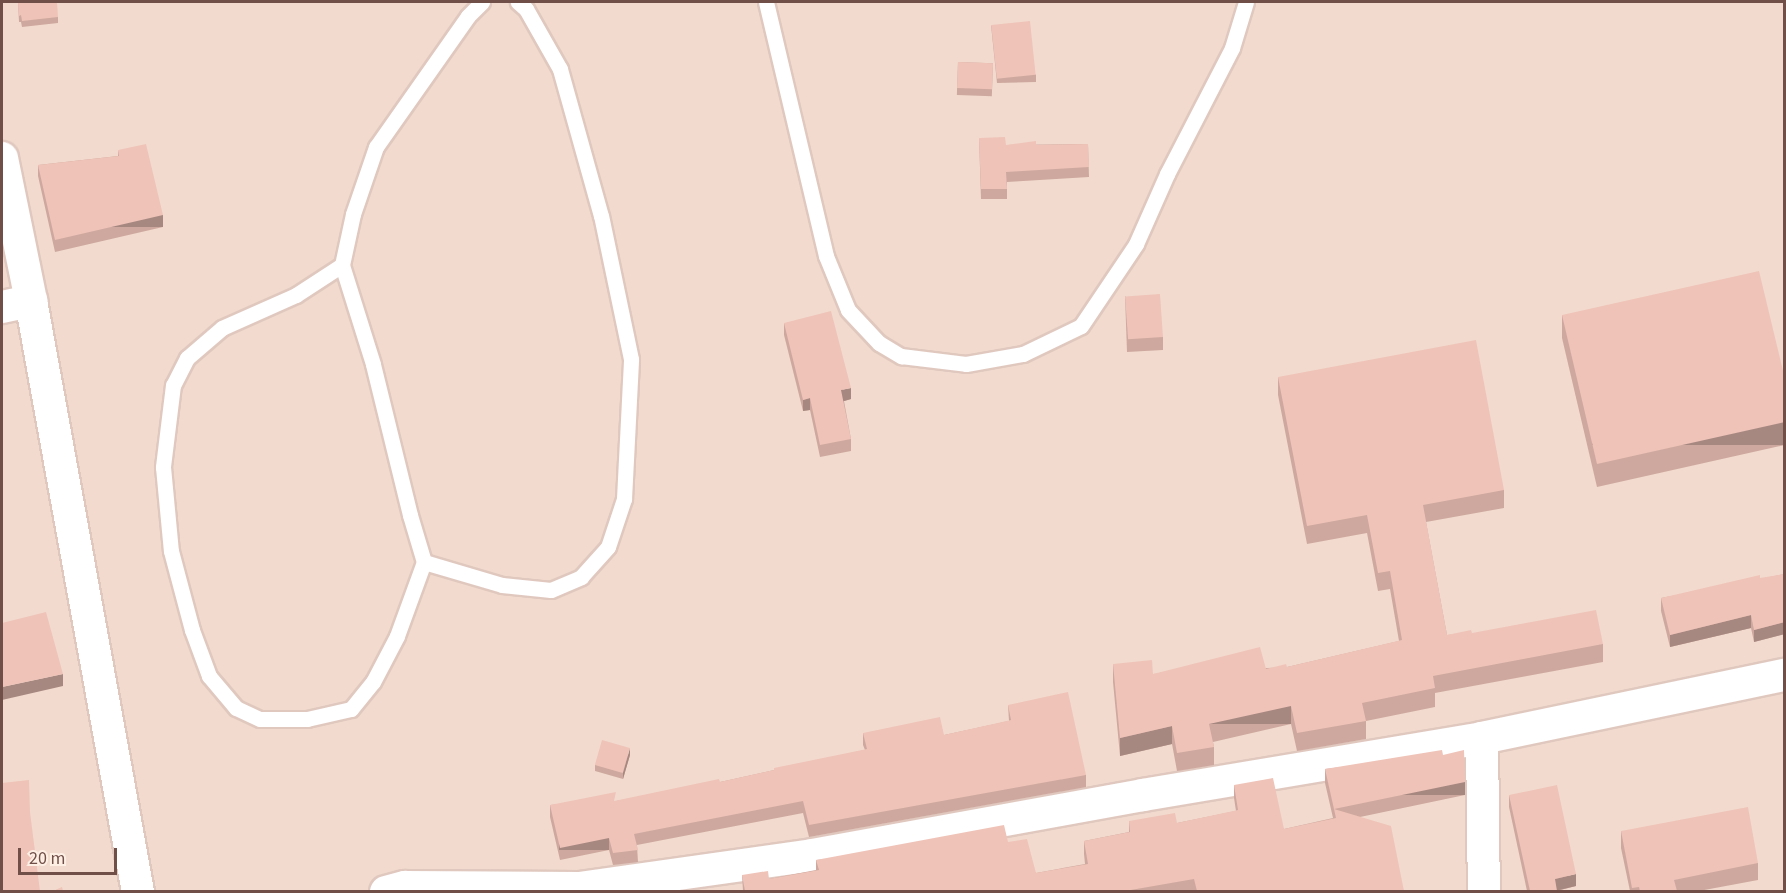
<!DOCTYPE html>
<style>
body{margin:0}
#map{position:relative;width:1786px;height:893px;overflow:hidden;background:#fbebdf;font-family:"Source Sans 3",sans-serif}
div>[style]{position:absolute}
[style*='--x']{left:calc(var(--x)*1px);top:calc(var(--y)*1px);width:calc(var(--w)*1px);rotate:calc(var(--a)*1deg)}
.residential>*{inset:0;background:#f2dbce;transform-origin:0 0}
.roads{filter:drop-shadow(2px 0 #e0c8bf) drop-shadow(-2px 0 #e0c8bf) drop-shadow(0 2px #e0c8bf) drop-shadow(0 -2px #e0c8bf)}
.service>*{height:15px;margin:-7.5px;padding:0 7.5px;transform-origin:7.5px;border-radius:7.5px;background:#fff}
.minor>*{height:32px;margin:-16px;padding:0 16px;transform-origin:16px;border-radius:16px;background:#fff}
.wall>*{inset:0;background:#cea89e;transform-origin:0 0}
.shaded-wall>*{inset:0;background:#a78881;transform-origin:0 0}
.building>*{inset:0;background:#efc3b8;transform-origin:0 0}
span{translate:-50% -50%;white-space:nowrap;text-align:center;line-height:1.15;-webkit-text-stroke:5px #feefe5;paint-order:stroke}
.frame{position:absolute;inset:0;border:3px solid #704f48;pointer-events:none}
.scale{position:absolute;left:18px;top:848px;width:99px;height:27px;box-sizing:border-box;border:3px solid #704f48;border-top:0;padding-left:8px;font-size:18px;line-height:21px;white-space:nowrap;color:#704f48;-webkit-text-stroke:4px #feefe5;paint-order:stroke}
</style>
<div id="map">
<div class="residential">
<i style="left:2px;top:2px;width:1782px;height:889px"></i>
</div>
<div class="roads">
<div class="service">
<i style="--x:766;--y:2;--w:261;--a:76.7"></i>
<i style="--x:826;--y:256;--w:58;--a:67.8"></i>
<i style="--x:848;--y:310;--w:45;--a:46.8"></i>
<i style="--x:879;--y:343;--w:26;--a:31"></i>
<i style="--x:901;--y:356;--w:65;--a:7"></i>
<i style="--x:966;--y:364;--w:58;--a:-10"></i>
<i style="--x:1023;--y:354;--w:64;--a:-25.8"></i>
<i style="--x:1081;--y:326;--w:99;--a:-56.1"></i>
<i style="--x:1136;--y:244;--w:77;--a:-66.1"></i>
<i style="--x:1167;--y:174;--w:142;--a:-62.7"></i>
<i style="--x:1232;--y:48;--w:48;--a:-73.1"></i>
<i style="--x:342;--y:265;--w:55;--a:146.9"></i>
<i style="--x:296;--y:295;--w:81;--a:156"></i>
<i style="--x:222;--y:328;--w:46;--a:139.4"></i>
<i style="--x:187;--y:358;--w:30;--a:117"></i>
<i style="--x:173;--y:385;--w:83;--a:97"></i>
<i style="--x:163;--y:467;--w:84;--a:84.6"></i>
<i style="--x:171;--y:551;--w:82;--a:75.1"></i>
<i style="--x:192;--y:630;--w:49;--a:69.7"></i>
<i style="--x:209;--y:676;--w:42;--a:49.8"></i>
<i style="--x:236;--y:708;--w:26;--a:25"></i>
<i style="--x:260;--y:719;--w:47;--a:0"></i>
<i style="--x:307;--y:719;--w:45;--a:-12.8"></i>
<i style="--x:351;--y:709;--w:35;--a:-51"></i>
<i style="--x:373;--y:682;--w:52;--a:-62.4"></i>
<i style="--x:397;--y:636;--w:79;--a:-70"></i>
<i style="--x:424;--y:562;--w:49;--a:-106.6"></i>
<i style="--x:410;--y:515;--w:155;--a:-103.8"></i>
<i style="--x:373;--y:364;--w:104;--a:-107.4"></i>
<i style="--x:342;--y:265;--w:52;--a:-77.8"></i>
<i style="--x:353;--y:214;--w:71;--a:-71.1"></i>
<i style="--x:376;--y:147;--w:160;--a:-54.9"></i>
<i style="--x:468;--y:16;--w:20;--a:-45"></i>
<i style="--x:424;--y:562;--w:81;--a:16.4"></i>
<i style="--x:502;--y:585;--w:49;--a:5.8"></i>
<i style="--x:551;--y:590;--w:33;--a:-23"></i>
<i style="--x:581;--y:577;--w:40;--a:-48"></i>
<i style="--x:608;--y:547;--w:51;--a:-71.6"></i>
<i style="--x:624;--y:499;--w:140;--a:-87.1"></i>
<i style="--x:631;--y:359;--w:146;--a:-101.8"></i>
<i style="--x:601;--y:216;--w:153;--a:-105.6"></i>
<i style="--x:560;--y:69;--w:69;--a:-119.5"></i>
<i style="--x:526;--y:9;--w:11;--a:-139"></i>
</div>
<div class="minor">
<i style="--x:2;--y:158;--w:146;--a:78.5"></i>
<i style="--x:31;--y:301;--w:601;--a:79.74"></i>
<i style="--x:2;--y:307;--w:30;--a:-12"></i>
<i style="--x:1482;--y:738;--w:154;--a:89.3"></i>
<i style="--x:386;--y:892;--w:20;--a:-15"></i>
<i style="--x:405;--y:887;--w:174;--a:0.3"></i>
<i style="--x:579;--y:888;--w:236;--a:-8"></i>
<i style="--x:813;--y:855;--w:335;--a:-10.3"></i>
<i style="--x:1143;--y:795;--w:344;--a:-9.5"></i>
<i style="--x:1482;--y:738;--w:309;--a:-11.8"></i>
</div>
</div>
<div class="wall">
<i style="clip-path:polygon(18px 2px,58px 17px,58px 23px,22px 27px,21px 22px,19px 22px)"></i>
<i style="clip-path:polygon(991px 25px,1036px 75px,1036px 82px,997px 83px)"></i>
<i style="left:958px;top:62px;width:35px;height:33px;rotate:2deg"></i>
<i style="clip-path:polygon(979px 138px,1006px 145px,1088px 144px,1089px 177px,1007px 182px,1007px 199px,981px 199px)"></i>
<i style="clip-path:polygon(118px 150px,163px 227px,55px 252px,38px 176px,38px 165px,118px 156px)"></i>
<i style="clip-path:polygon(1125px 296px,1163px 337px,1163px 350px,1127px 352px)"></i>
<i style="clip-path:polygon(1562px 315px,1785px 379px,1785px 445px,1597px 487px,1562px 338px)"></i>
<i style="clip-path:polygon(784px 323px,851px 399px,844px 401px,851px 439px,851px 451px,820px 457px,810px 410px,803px 411px,784px 335px)"></i>
<i style="clip-path:polygon(1278px 377px,1504px 490px,1504px 508px,1426px 522px,1447px 635px,1472px 633px,1603px 644px,1603px 662px,1435px 693px,1435px 707px,1366px 721px,1366px 739px,1297px 751px,1291px 724px,1213px 742px,1214px 747px,1214px 765px,1177px 771px,1172px 744px,1120px 756px,1113px 682px,1113px 664px,1153px 674px,1287px 667px,1399px 641px,1390px 589px,1378px 591px,1367px 533px,1307px 544px,1278px 395px)"></i>
<i style="clip-path:polygon(1785px 574px,1785px 634px,1754px 642px,1751px 628px,1670px 647px,1661px 611px,1661px 598px)"></i>
<i style="clip-path:polygon(1008px 705px,1086px 775px,1086px 787px,809px 837px,803px 813px,637px 845px,638px 862px,613px 865px,609px 850px,560px 860px,550px 817px,550px 805px,616px 801px,720px 782px,865px 750px,863px 745px,863px 733px,944px 735px,1009px 721px)"></i>
<i style="clip-path:polygon(630px 755px,623px 779px,595px 771px,595px 765px)"></i>
<i style="clip-path:polygon(1443px 755px,1465px 795px,1360px 817px,1404px 891px,743px 891px,742px 875px,769px 879px,816px 870px,816px 860px,1008px 842px,1036px 873px,1085px 864px,1084px 854px,1084px 841px,1129px 832px,1129px 821px,1177px 823px,1236px 811px,1234px 798px,1234px 785px,1284px 829px,1333px 818px,1325px 783px,1325px 769px)"></i>
<i style="clip-path:polygon(1509px 795px,1576px 886px,1557px 891px,1527px 891px,1509px 807px)"></i>
<i style="clip-path:polygon(1621px 831px,1758px 863px,1758px 880px,1699px 891px,1630px 891px,1621px 848px)"></i>
</div>
<div class="shaded-wall">
<i style="left:163px;top:215px;width:12px;height:111px;rotate:90deg"></i>
<i style="clip-path:polygon(851px 388px,851px 399px,841px 402px,841px 390px)"></i>
<i style="clip-path:polygon(810px 398px,810px 410px,803px 411px,803px 400px)"></i>
<i style="left:1785px;top:422px;width:23px;height:193px;rotate:90deg"></i>
<i style="clip-path:polygon(1751px 615px,1751px 628px,1670px 647px,1670px 635px)"></i>
<i style="clip-path:polygon(1785px 622px,1785px 634px,1754px 642px,1754px 630px)"></i>
<i style="clip-path:polygon(63px 674px,63px 686px,2px 700px,2px 687px)"></i>
<i style="left:1291px;top:706px;width:18px;height:84px;rotate:90deg"></i>
<i style="clip-path:polygon(1172px 726px,1172px 744px,1120px 756px,1120px 738px)"></i>
<i style="clip-path:polygon(630px 748px,630px 755px,623px 779px,623px 773px)"></i>
<i style="left:1465px;top:782px;width:13px;height:134px;rotate:90deg"></i>
<i style="left:609px;top:838px;width:12px;height:50px;rotate:90deg"></i>
<i style="clip-path:polygon(1576px 874px,1576px 886px,1555px 891px,1555px 879px)"></i>
</div>
<div class="building">
<i style="clip-path:polygon(18px 2px,57px 2px,58px 17px,22px 21px,21px 15px,19px 16px)"></i>
<i style="left:1030px;top:21px;width:54px;height:39px;rotate:84deg"></i>
<i style="left:958px;top:62px;width:35px;height:26px;rotate:2deg"></i>
<i style="clip-path:polygon(1005px 137px,1006px 145px,1036px 141px,1036px 145px,1088px 144px,1089px 167px,1006px 172px,1007px 189px,981px 189px,979px 138px)"></i>
<i style="clip-path:polygon(146px 144px,163px 215px,55px 240px,38px 165px,119px 156px,118px 150px)"></i>
<i style="clip-path:polygon(1759px 271px,1785px 379px,1785px 422px,1597px 464px,1562px 315px)"></i>
<i style="left:1160px;top:294px;width:43px;height:35px;rotate:86deg"></i>
<i style="clip-path:polygon(831px 311px,851px 388px,841px 390px,851px 439px,820px 445px,810px 398px,803px 400px,784px 323px)"></i>
<i style="clip-path:polygon(1476px 340px,1504px 490px,1423px 505px,1447px 635px,1471px 630px,1472px 633px,1596px 610px,1603px 644px,1433px 676px,1435px 688px,1362px 703px,1366px 721px,1297px 733px,1291px 706px,1209px 724px,1214px 747px,1177px 753px,1172px 726px,1120px 738px,1113px 664px,1152px 660px,1153px 674px,1260px 647px,1266px 669px,1286px 664px,1287px 667px,1402px 640px,1390px 571px,1378px 573px,1367px 515px,1307px 526px,1278px 377px)"></i>
<i style="clip-path:polygon(1785px 574px,1785px 622px,1754px 630px,1751px 615px,1670px 635px,1661px 598px,1760px 575px,1760px 578px)"></i>
<i style="clip-path:polygon(46px 612px,63px 674px,2px 687px,2px 623px)"></i>
<i style="clip-path:polygon(1068px 692px,1086px 775px,809px 825px,803px 801px,634px 834px,638px 850px,613px 853px,609px 838px,560px 848px,550px 805px,616px 792px,614px 801px,719px 779px,720px 782px,774px 770px,774px 768px,867px 749px,863px 733px,940px 717px,944px 735px,1011px 720px,1008px 705px)"></i>
<i style="left:602px;top:740px;width:29px;height:26px;rotate:16deg"></i>
<i style="clip-path:polygon(1442px 750px,1443px 755px,1464px 750px,1465px 782px,1334px 809px,1391px 826px,1404px 891px,1197px 891px,1194px 879px,1125px 891px,745px 891px,742px 875px,768px 871px,769px 879px,819px 870px,816px 860px,1004px 825px,1008px 842px,1027px 839px,1036px 873px,1088px 864px,1084px 841px,1130px 832px,1129px 821px,1175px 813px,1177px 823px,1238px 810px,1234px 785px,1273px 778px,1284px 829px,1336px 818px,1325px 769px)"></i>
<i style="clip-path:polygon(29px 780px,30px 812px,40px 891px,2px 891px,2px 783px)"></i>
<i style="clip-path:polygon(1557px 785px,1576px 874px,1555px 879px,1557px 891px,1530px 891px,1509px 795px)"></i>
<i style="clip-path:polygon(1748px 807px,1758px 863px,1674px 880px,1677px 891px,1640px 891px,1639px 887px,1632px 888px,1621px 831px)"></i>
<i style="clip-path:polygon(62px 887px,63px 891px,53px 891px)"></i>
</div>
<div class="frame"></div>
<div class="scale">20 m</div>
</div>
